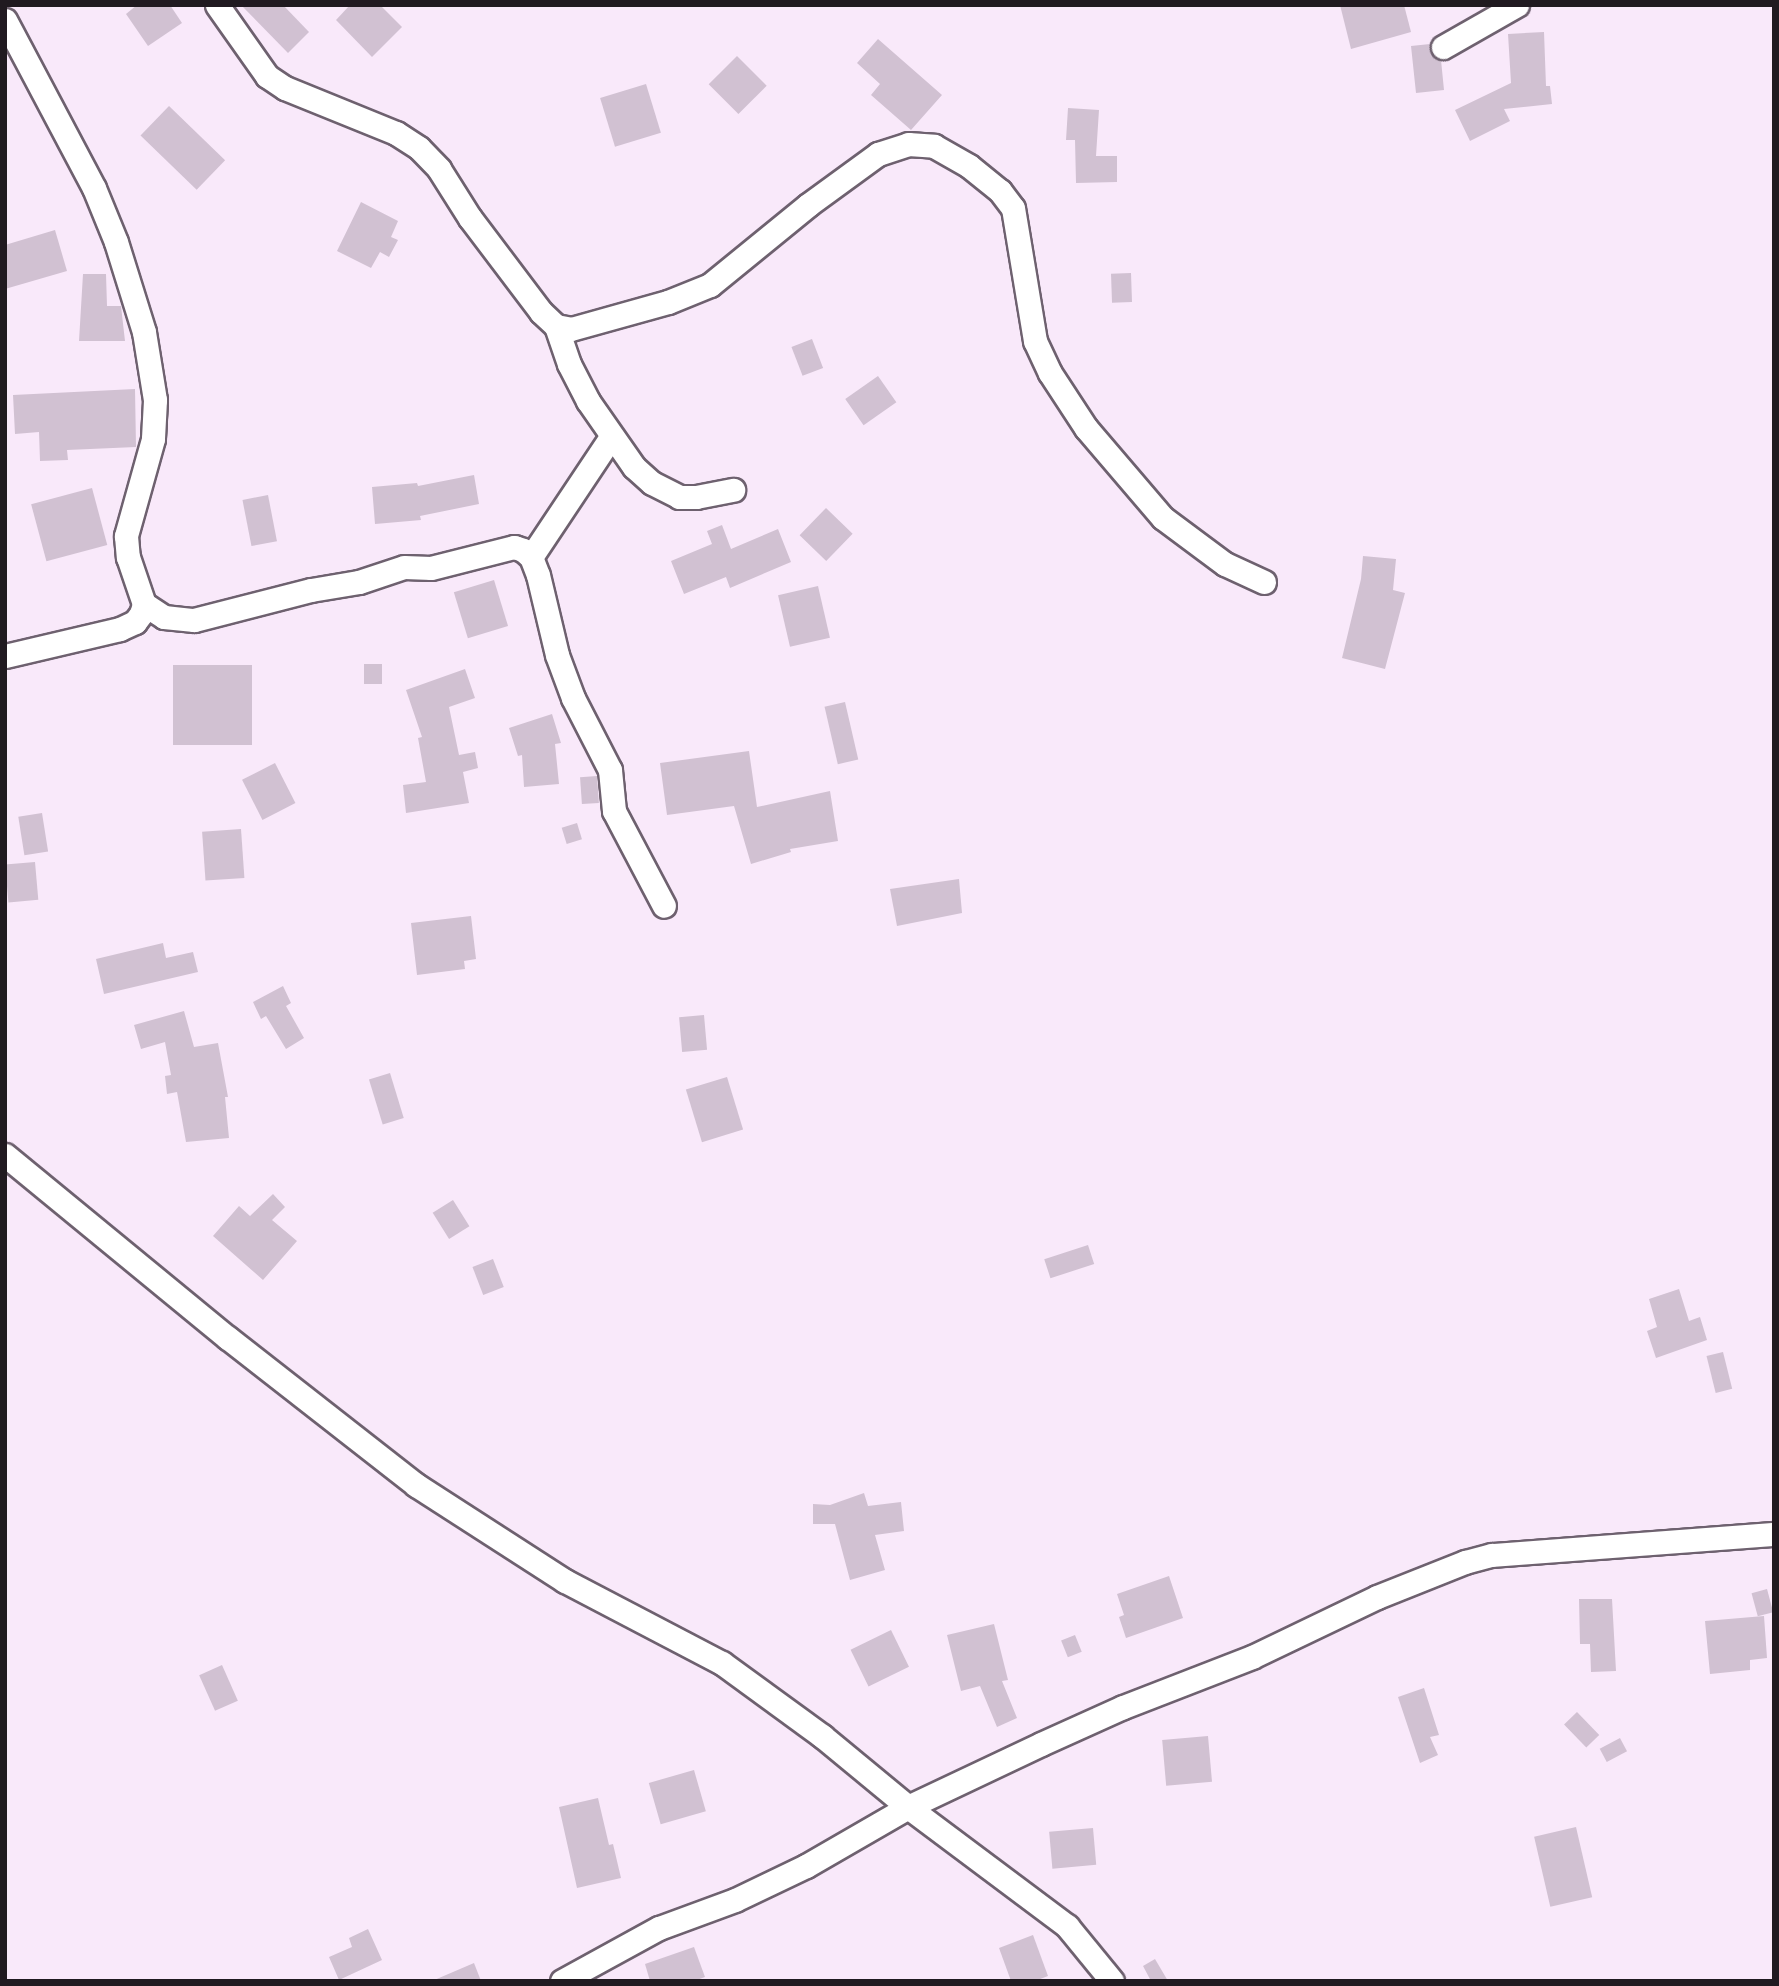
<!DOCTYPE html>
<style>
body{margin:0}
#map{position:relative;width:1779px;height:1986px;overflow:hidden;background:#f9e9fa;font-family:Bitter,serif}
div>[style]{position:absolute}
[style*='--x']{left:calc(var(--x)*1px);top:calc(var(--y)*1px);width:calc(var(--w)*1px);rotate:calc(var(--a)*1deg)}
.building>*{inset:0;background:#d1c1d2;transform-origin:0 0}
.roads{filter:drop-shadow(2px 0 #6e616f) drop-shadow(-2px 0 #6e616f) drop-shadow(0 2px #6e616f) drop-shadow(0 -2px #6e616f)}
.minor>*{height:23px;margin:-11.5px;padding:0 11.5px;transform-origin:11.5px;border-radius:11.5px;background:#fff}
span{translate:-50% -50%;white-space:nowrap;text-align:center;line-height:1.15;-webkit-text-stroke:5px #fffbff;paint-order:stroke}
.frame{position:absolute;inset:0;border:7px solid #201a20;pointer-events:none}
</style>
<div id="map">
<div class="building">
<i style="clip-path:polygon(137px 5px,170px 5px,182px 23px,148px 46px,126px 14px)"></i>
<i style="clip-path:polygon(241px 5px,283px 5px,309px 32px,288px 53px)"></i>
<i style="clip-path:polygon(350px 5px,380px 5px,402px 27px,372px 57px,336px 20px)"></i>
<i style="clip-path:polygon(1340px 5px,1404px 5px,1411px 32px,1351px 49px)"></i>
<i style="clip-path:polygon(1544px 32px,1546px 86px,1550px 86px,1552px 104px,1504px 109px,1510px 121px,1470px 141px,1455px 110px,1511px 83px,1508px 34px)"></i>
<i style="clip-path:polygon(878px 39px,942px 95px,911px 130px,871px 95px,880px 84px,857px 63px)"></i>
<i style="clip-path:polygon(1430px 44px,1431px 54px,1441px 60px,1444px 90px,1416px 93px,1411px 46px)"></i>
<i style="left:737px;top:56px;width:42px;height:40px;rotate:45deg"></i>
<i style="left:646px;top:84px;width:51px;height:48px;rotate:73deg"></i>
<i style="left:169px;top:106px;width:78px;height:41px;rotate:44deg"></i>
<i style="clip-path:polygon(1068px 108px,1099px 110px,1096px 156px,1117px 156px,1117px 182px,1076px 183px,1075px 140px,1066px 140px)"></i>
<i style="clip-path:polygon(361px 202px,398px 221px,391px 237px,398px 240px,389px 257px,380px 252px,371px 268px,337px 251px)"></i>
<i style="clip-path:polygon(55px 230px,67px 271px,5px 289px,5px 245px)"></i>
<i style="left:1131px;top:273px;width:29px;height:20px;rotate:88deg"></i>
<i style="clip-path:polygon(83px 274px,106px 274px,107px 306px,121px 306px,125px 341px,79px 341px)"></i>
<i style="left:812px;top:339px;width:31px;height:22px;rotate:69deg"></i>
<i style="left:878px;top:376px;width:32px;height:40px;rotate:55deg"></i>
<i style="clip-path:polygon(135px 389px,136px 447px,67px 450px,68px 460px,40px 461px,39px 432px,15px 434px,13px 395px)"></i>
<i style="clip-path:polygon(474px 475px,479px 504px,420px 516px,421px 520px,375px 524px,372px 487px,417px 483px,418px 486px)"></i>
<i style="left:92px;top:488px;width:59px;height:63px;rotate:75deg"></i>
<i style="left:268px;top:495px;width:47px;height:26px;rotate:79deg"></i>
<i style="left:826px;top:508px;width:37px;height:38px;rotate:44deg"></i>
<i style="clip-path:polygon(722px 525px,731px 549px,778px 529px,791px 562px,730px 588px,726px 577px,684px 594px,671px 561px,712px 544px,707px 531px)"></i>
<i style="clip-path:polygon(1363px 556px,1396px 559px,1393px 590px,1405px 593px,1385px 669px,1342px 658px,1361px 579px)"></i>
<i style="left:494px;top:580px;width:48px;height:42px;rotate:73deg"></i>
<i style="left:818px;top:586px;width:53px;height:41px;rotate:77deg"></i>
<i style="left:364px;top:664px;width:18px;height:20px"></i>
<i style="left:173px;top:665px;width:79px;height:80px"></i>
<i style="clip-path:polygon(465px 669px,475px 698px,449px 707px,459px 755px,475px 752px,478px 768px,463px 772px,469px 803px,406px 813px,403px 785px,426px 782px,418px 738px,422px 737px,406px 690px)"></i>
<i style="left:845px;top:702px;width:59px;height:21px;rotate:77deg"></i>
<i style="clip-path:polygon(552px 714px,561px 743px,555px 744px,559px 784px,524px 787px,522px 755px,518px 756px,509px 728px)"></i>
<i style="clip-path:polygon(749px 751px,757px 807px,830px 791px,838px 841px,790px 849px,791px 852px,751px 864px,734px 806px,667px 815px,660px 763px)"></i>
<i style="left:275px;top:763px;width:45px;height:37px;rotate:63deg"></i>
<i style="left:597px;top:776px;width:27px;height:17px;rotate:86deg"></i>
<i style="left:42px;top:813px;width:39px;height:24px;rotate:81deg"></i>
<i style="left:577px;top:823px;width:17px;height:16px;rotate:73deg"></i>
<i style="left:241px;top:829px;width:49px;height:39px;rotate:86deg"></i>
<i style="left:35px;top:862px;width:38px;height:30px;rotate:85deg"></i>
<i style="clip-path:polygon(959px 879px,962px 913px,897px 926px,890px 889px)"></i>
<i style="clip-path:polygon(471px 916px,476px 959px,464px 961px,465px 969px,417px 975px,411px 923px)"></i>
<i style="clip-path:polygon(163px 943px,166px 958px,193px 952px,198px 972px,104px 994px,96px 959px)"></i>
<i style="clip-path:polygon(283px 986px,291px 1003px,286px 1006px,304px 1038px,286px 1049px,266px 1016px,261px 1019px,253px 1002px)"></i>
<i style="clip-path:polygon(184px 1011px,194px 1047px,218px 1043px,228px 1097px,225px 1097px,229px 1138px,186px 1142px,177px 1092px,167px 1094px,165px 1076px,171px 1075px,165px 1042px,141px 1049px,134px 1025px)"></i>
<i style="left:704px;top:1015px;width:35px;height:25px;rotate:85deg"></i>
<i style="left:390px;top:1073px;width:47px;height:22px;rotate:73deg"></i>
<i style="left:727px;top:1077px;width:55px;height:43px;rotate:73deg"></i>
<i style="clip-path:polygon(273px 1194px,285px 1207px,272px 1220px,297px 1241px,263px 1280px,213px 1236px,239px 1206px,250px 1216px)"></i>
<i style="left:453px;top:1200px;width:31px;height:24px;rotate:58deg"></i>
<i style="left:1088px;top:1245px;width:20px;height:46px;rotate:72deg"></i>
<i style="left:493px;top:1259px;width:30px;height:22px;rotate:69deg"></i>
<i style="clip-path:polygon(1679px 1289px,1689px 1321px,1700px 1317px,1707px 1340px,1656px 1358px,1647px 1331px,1657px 1327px,1649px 1299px)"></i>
<i style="left:1723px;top:1352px;width:38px;height:17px;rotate:76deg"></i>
<i style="clip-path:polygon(864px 1493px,868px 1506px,901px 1502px,904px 1531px,875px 1535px,885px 1570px,850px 1580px,835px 1524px,813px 1524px,813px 1504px,830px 1505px)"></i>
<i style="clip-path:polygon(1169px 1576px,1183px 1618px,1126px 1638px,1119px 1617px,1124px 1615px,1117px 1594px)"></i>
<i style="left:1767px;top:1589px;width:24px;height:16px;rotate:75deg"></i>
<i style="clip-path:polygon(1579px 1599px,1612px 1599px,1616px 1671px,1591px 1672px,1590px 1644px,1580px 1644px)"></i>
<i style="clip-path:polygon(1764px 1616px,1767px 1658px,1750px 1660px,1750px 1670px,1710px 1674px,1705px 1621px)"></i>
<i style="clip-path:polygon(994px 1624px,1008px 1680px,1002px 1681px,1017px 1718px,997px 1727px,980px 1686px,961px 1691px,947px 1635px)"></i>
<i style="left:891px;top:1630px;width:41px;height:45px;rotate:64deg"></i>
<i style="left:1075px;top:1635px;width:18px;height:15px;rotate:68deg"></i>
<i style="left:222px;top:1665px;width:39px;height:25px;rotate:66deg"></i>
<i style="clip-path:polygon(1424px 1688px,1439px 1735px,1430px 1737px,1438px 1755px,1420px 1763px,1398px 1697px)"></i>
<i style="left:1577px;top:1712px;width:32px;height:18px;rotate:46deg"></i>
<i style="left:1208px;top:1736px;width:46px;height:46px;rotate:85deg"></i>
<i style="left:1620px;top:1738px;width:15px;height:23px;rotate:62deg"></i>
<i style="left:694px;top:1770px;width:43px;height:47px;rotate:74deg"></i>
<i style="clip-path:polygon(598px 1798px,609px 1845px,613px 1844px,621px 1878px,577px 1888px,559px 1807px)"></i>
<i style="left:1576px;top:1827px;width:72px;height:43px;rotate:77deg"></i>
<i style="left:1093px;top:1828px;width:37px;height:44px;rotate:85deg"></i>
<i style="clip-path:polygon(368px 1929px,382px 1960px,339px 1980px,329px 1957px,352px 1947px,349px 1938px)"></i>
<i style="clip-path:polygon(1033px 1935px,1048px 1976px,1035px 1981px,1011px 1981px,999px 1948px)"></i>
<i style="clip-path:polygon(694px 1947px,705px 1977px,694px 1981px,650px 1981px,645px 1964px)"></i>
<i style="clip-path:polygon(1155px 1959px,1168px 1981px,1151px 1981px,1143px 1966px)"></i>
<i style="clip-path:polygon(474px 1963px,481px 1981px,432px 1981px)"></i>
</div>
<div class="roads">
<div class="minor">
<i style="--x:217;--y:5;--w:87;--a:54.8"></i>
<i style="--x:267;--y:76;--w:22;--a:34"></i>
<i style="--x:285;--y:88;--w:120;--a:22.1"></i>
<i style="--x:396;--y:133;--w:27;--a:33"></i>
<i style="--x:419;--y:148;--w:29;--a:46"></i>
<i style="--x:439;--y:169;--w:58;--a:57.7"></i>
<i style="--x:470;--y:218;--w:118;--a:52.9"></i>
<i style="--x:541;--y:312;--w:21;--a:43"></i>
<i style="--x:556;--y:326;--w:15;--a:11"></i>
<i style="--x:571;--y:329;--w:101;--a:-15.6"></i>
<i style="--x:668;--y:302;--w:45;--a:-22"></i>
<i style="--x:710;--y:285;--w:127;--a:-39.2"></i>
<i style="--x:808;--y:205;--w:87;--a:-36.1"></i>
<i style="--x:878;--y:154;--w:32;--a:-18"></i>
<i style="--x:908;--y:144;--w:26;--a:4"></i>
<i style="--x:934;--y:146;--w:40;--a:29.7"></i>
<i style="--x:969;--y:166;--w:40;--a:39"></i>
<i style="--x:1000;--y:191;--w:21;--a:53"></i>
<i style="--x:1013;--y:208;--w:135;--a:80.6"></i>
<i style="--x:1035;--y:341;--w:35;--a:65"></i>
<i style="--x:1050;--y:373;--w:66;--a:56.8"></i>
<i style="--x:1086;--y:428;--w:118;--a:49.5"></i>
<i style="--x:1163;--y:518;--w:77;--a:36.6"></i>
<i style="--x:1225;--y:564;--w:43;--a:24.8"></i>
<i style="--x:5;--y:20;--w:190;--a:62.1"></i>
<i style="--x:94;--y:188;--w:58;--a:67.8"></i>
<i style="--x:116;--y:242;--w:94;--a:72.7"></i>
<i style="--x:144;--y:332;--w:69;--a:80.8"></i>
<i style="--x:155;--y:400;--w:39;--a:93"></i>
<i style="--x:153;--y:439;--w:101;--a:105.6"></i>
<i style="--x:126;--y:536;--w:21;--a:85"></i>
<i style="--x:128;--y:557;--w:50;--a:71.2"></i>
<i style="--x:144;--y:604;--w:10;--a:107"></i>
<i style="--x:141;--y:614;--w:10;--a:127"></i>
<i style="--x:135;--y:622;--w:17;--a:155"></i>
<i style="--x:120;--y:629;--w:118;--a:166.8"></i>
<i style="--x:1443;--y:47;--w:85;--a:-29.6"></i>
<i style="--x:556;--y:326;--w:40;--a:71.1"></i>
<i style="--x:569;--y:364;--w:42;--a:62.8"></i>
<i style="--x:588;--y:401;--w:80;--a:55.1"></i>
<i style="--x:634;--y:467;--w:24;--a:42"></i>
<i style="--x:652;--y:483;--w:30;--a:27"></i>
<i style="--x:679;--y:497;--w:17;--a:0"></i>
<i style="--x:696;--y:497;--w:38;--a:-11"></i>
<i style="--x:531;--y:557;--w:144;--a:-56.3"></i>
<i style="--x:144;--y:604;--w:24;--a:33"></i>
<i style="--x:164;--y:617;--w:30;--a:6"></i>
<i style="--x:194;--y:620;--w:121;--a:-14.4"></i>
<i style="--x:311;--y:590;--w:49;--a:-9.5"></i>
<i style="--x:359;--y:582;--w:47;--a:-18.4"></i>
<i style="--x:404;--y:567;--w:27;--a:2"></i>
<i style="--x:431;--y:568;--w:86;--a:-14.2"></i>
<i style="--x:514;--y:547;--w:9;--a:18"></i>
<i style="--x:523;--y:550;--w:11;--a:41"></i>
<i style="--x:531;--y:557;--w:19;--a:69"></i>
<i style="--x:538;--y:575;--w:82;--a:76.6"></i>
<i style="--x:557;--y:655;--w:46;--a:69.6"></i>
<i style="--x:573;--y:698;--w:81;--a:62.8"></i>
<i style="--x:610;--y:770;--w:41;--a:84.4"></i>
<i style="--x:614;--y:811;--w:107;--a:62.2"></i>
<i style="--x:5;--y:1155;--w:288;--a:39.4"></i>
<i style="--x:228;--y:1338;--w:239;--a:38"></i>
<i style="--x:416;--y:1485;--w:177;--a:32.8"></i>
<i style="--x:565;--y:1581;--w:177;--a:27.6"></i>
<i style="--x:722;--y:1663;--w:124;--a:36.1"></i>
<i style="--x:822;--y:1736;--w:112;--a:39.5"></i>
<i style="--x:908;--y:1807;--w:199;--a:36.8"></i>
<i style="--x:1067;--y:1926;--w:71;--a:50.7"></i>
<i style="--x:562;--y:1981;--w:111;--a:-28.7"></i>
<i style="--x:659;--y:1928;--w:81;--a:-20.2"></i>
<i style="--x:735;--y:1900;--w:79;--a:-25.6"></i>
<i style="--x:806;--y:1866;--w:118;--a:-30"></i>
<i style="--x:908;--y:1807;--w:147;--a:-25.3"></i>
<i style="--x:1041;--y:1744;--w:90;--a:-24.3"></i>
<i style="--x:1123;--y:1707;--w:138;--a:-21.2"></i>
<i style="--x:1252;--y:1657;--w:139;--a:-25.6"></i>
<i style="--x:1377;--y:1597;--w:95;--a:-21.7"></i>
<i style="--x:1465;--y:1562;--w:28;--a:-15"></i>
<i style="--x:1492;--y:1555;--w:283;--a:-4.3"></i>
</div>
</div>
<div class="frame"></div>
</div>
